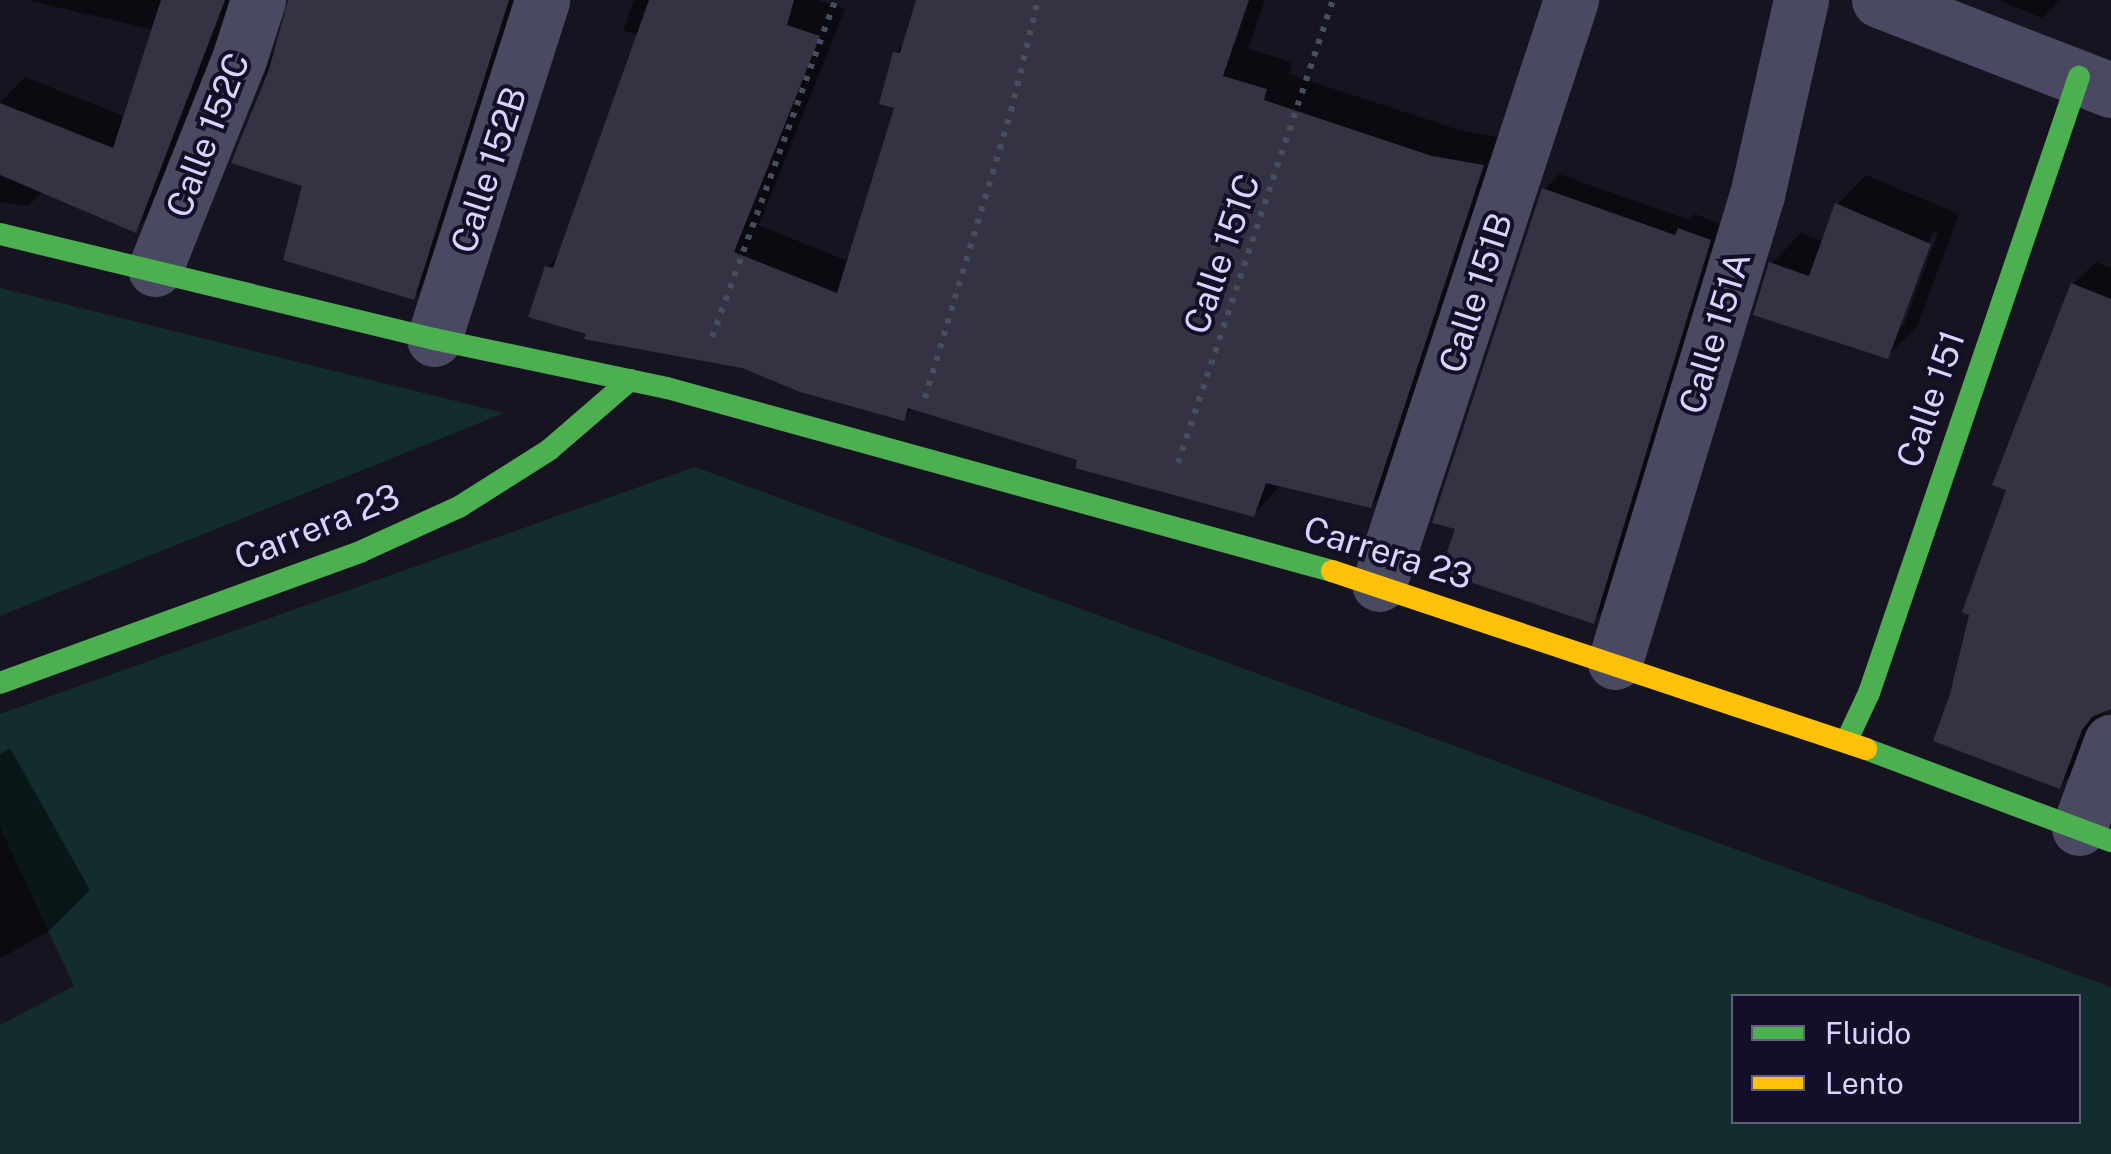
<!DOCTYPE html>
<style>
body{margin:0}
#map{position:relative;width:2111px;height:1154px;overflow:hidden;background:#161421;font-family:"Public Sans",sans-serif}
div>[style]{position:absolute}
[style*='--x']{left:calc(var(--x)*1px);top:calc(var(--y)*1px);width:calc(var(--w)*1px);rotate:calc(var(--a)*1deg)}
.green>*{inset:0;background:#132c2d}
.shadow>*{inset:0;background:#0007}
.building>*{inset:0;background:#343243}
.path>*{height:6px;margin-top:-3px;transform-origin:0;background:repeating-linear-gradient(90deg,#44505f 0 5px,transparent 0 13px)}
.street>*{height:55px;margin:-27.5px;padding:0 27.5px;transform-origin:27.5px;border-radius:27.5px;background:#4a4962}
.fast>*{height:22px;margin:-11px;padding:0 11px;transform-origin:11px;border-radius:11px;background:#4caf50}
.slow>*{height:22px;margin:-11px;padding:0 11px;transform-origin:11px;border-radius:11px;background:#ffc107}
span{translate:-50% -50%;white-space:nowrap;text-align:center;line-height:1.15;-webkit-text-stroke:8px #130f26;paint-order:stroke}
.street-label{font-size:35px;color:#d9d4ff}
.legend{position:absolute;left:1731px;top:994px;width:350px;height:130px;box-sizing:border-box;background:#130f26;border:2px solid #625e7d;margin:0;padding:12px 18px;list-style:none;font-size:30px;color:#d9d4ff}
.legend li{display:flex;align-items:center;gap:20px;height:50px}
.legend b{width:50px;border:2px solid #625e7d}
</style>
<div id="map">
<div class="green">
<i style="clip-path:polygon(0 288px,504px 413px,0 616px)"></i>
<i style="clip-path:polygon(evenodd,695px 467px,2111px 987px,2111px 1154px,0 1154px,0 1025px,74px 986px,0 827px,0 714px,695px 467px,2078px 996px,2078px 1122px,1734px 1122px,1734px 996px,2078px 996px)"></i>
</div>
<div class="shadow">
<i style="clip-path:polygon(27px 0,239px 0,162px 204px,135px 230px,44px 191px,28px 206px,0 202px,0 102px,25px 77px,126px 117px,154px 30px)"></i>
<i style="clip-path:polygon(291px 0,526px 0,440px 270px,413px 297px,305px 184px,234px 162px)"></i>
<i style="clip-path:polygon(634px 0,817px 0,845px 9px,759px 225px,850px 262px,897px 107px,895px 53px,906px 42px,919px 0,1265px 0,1248px 49px,1292px 62px,1289px 74px,1459px 130px,1509px 139px,1397px 479px,1370px 506px,1282px 484px,1254px 514px,914px 407px,903px 418px,742px 365px,589px 332px,547px 267px,561px 252px,639px 36px,623px 30px)"></i>
<i style="clip-path:polygon(1998px 0,2061px 0,2042px 18px)"></i>
<i style="clip-path:polygon(1559px 174px,1689px 220px,1695px 214px,1724px 225px,1608px 606px,1593px 621px,1459px 528px,1544px 190px)"></i>
<i style="clip-path:polygon(evenodd,1866px 175px,1959px 214px,1917px 327px,1887px 356px,1772px 263px,1801px 233px,1824px 242px,1837px 205px,1866px 175px,1933px 231px,1938px 233px,1904px 325px,1898px 325px,1933px 231px)"></i>
<i style="clip-path:polygon(2096px 262px,2111px 268px,2111px 709px,2106px 708px,2082px 763px,2060px 786px,1952px 695px,2073px 284px)"></i>
<i style="clip-path:polygon(10px 748px,90px 890px,49px 931px,0 959px,0 754px)"></i>
</div>
<div class="building">
<i style="clip-path:polygon(161px 0,225px 0,136px 233px,0 175px,0 103px,113px 148px)"></i>
<i style="clip-path:polygon(288px 0,509px 0,414px 300px,283px 260px,302px 186px,231px 163px,269px 69px)"></i>
<i style="clip-path:polygon(649px 0,794px 0,787px 25px,820px 36px,734px 252px,837px 293px,894px 108px,879px 104px,893px 52px,900px 53px,916px 0,1249px 0,1223px 76px,1267px 89px,1264px 100px,1432px 156px,1484px 165px,1371px 508px,1266px 483px,1254px 517px,1075px 468px,1077px 460px,908px 408px,904px 421px,800px 392px,742px 368px,584px 339px,586px 334px,528px 317px,545px 266px,553px 268px)"></i>
<i style="clip-path:polygon(1542px 188px,1675px 235px,1678px 228px,1711px 240px,1594px 624px,1440px 572px,1455px 529px,1432px 523px)"></i>
<i style="clip-path:polygon(1835px 203px,1931px 244px,1888px 359px,1753px 315px,1769px 262px,1809px 276px)"></i>
<i style="clip-path:polygon(2071px 283px,2111px 299px,2111px 709px,2092px 717px,2082px 730px,2060px 789px,1933px 741px,1950px 694px,1969px 615px,1962px 612px,2006px 490px,1992px 485px)"></i>
</div>
<div class="path">
<i style="--x:712;--y:337;--w:359;--a:-69.9"></i>
<i style="--x:925;--y:398;--w:300;--a:-73.3"></i>
<i style="--x:1011;--y:111;--w:114;--a:-76.3"></i>
<i style="--x:1178;--y:463;--w:488;--a:-71.5"></i>
</div>
<div class="street">
<i style="--x:1879;--y:0;--w:249;--a:21.2"></i>
<i style="--x:155;--y:269;--w:226;--a:-68.2"></i>
<i style="--x:239;--y:59;--w:62;--a:-72.1"></i>
<i style="--x:434;--y:339;--w:356;--a:-72.3"></i>
<i style="--x:1379;--y:584;--w:615;--a:-71.8"></i>
<i style="--x:1615;--y:662;--w:488;--a:-73.1"></i>
<i style="--x:1757;--y:195;--w:200;--a:-77.3"></i>
<i style="--x:2079;--y:828;--w:92;--a:-69.6"></i>
</div>
<div class="fast">
<i style="--x:0;--y:234;--w:447;--a:13.6"></i>
<i style="--x:434;--y:339;--w:238;--a:11.9"></i>
<i style="--x:667;--y:388;--w:690;--a:15.39"></i>
<i style="--x:0;--y:683;--w:385;--a:-20"></i>
<i style="--x:362;--y:551;--w:107;--a:-24.4"></i>
<i style="--x:459;--y:507;--w:107;--a:-32.3"></i>
<i style="--x:549;--y:450;--w:107;--a:-40.8"></i>
<i style="--x:1846;--y:742;--w:54;--a:-64.9"></i>
<i style="--x:1869;--y:693;--w:651;--a:-71.18"></i>
<i style="--x:1866;--y:749;--w:262;--a:20.6"></i>
</div>
<div class="slow">
<i style="--x:1332;--y:571;--w:563;--a:18.43"></i>
</div>
<div class="street-label">
<span style="left:208px;top:135px;rotate:-69deg">Calle 152C</span>
<span style="left:489px;top:170px;rotate:-72deg">Calle 152B</span>
<span style="left:1222px;top:254px;rotate:-71deg">Calle 151C</span>
<span style="left:1476px;top:293px;rotate:-72deg">Calle 151B</span>
<span style="left:1715px;top:333px;rotate:-73deg">Calle 151A</span>
<span style="left:1931px;top:399px;rotate:-71deg">Calle 151</span>
<span style="left:317px;top:527px;rotate:-22deg">Carrera 23</span>
<span style="left:1388px;top:553px;rotate:17deg">Carrera 23</span>
</div>
<ul class="legend">
<li><b style="height:12px;background:#4caf50"></b>Fluido</li>
<li><b style="height:12px;background:#ffc107"></b>Lento</li>
</ul>
</div>
